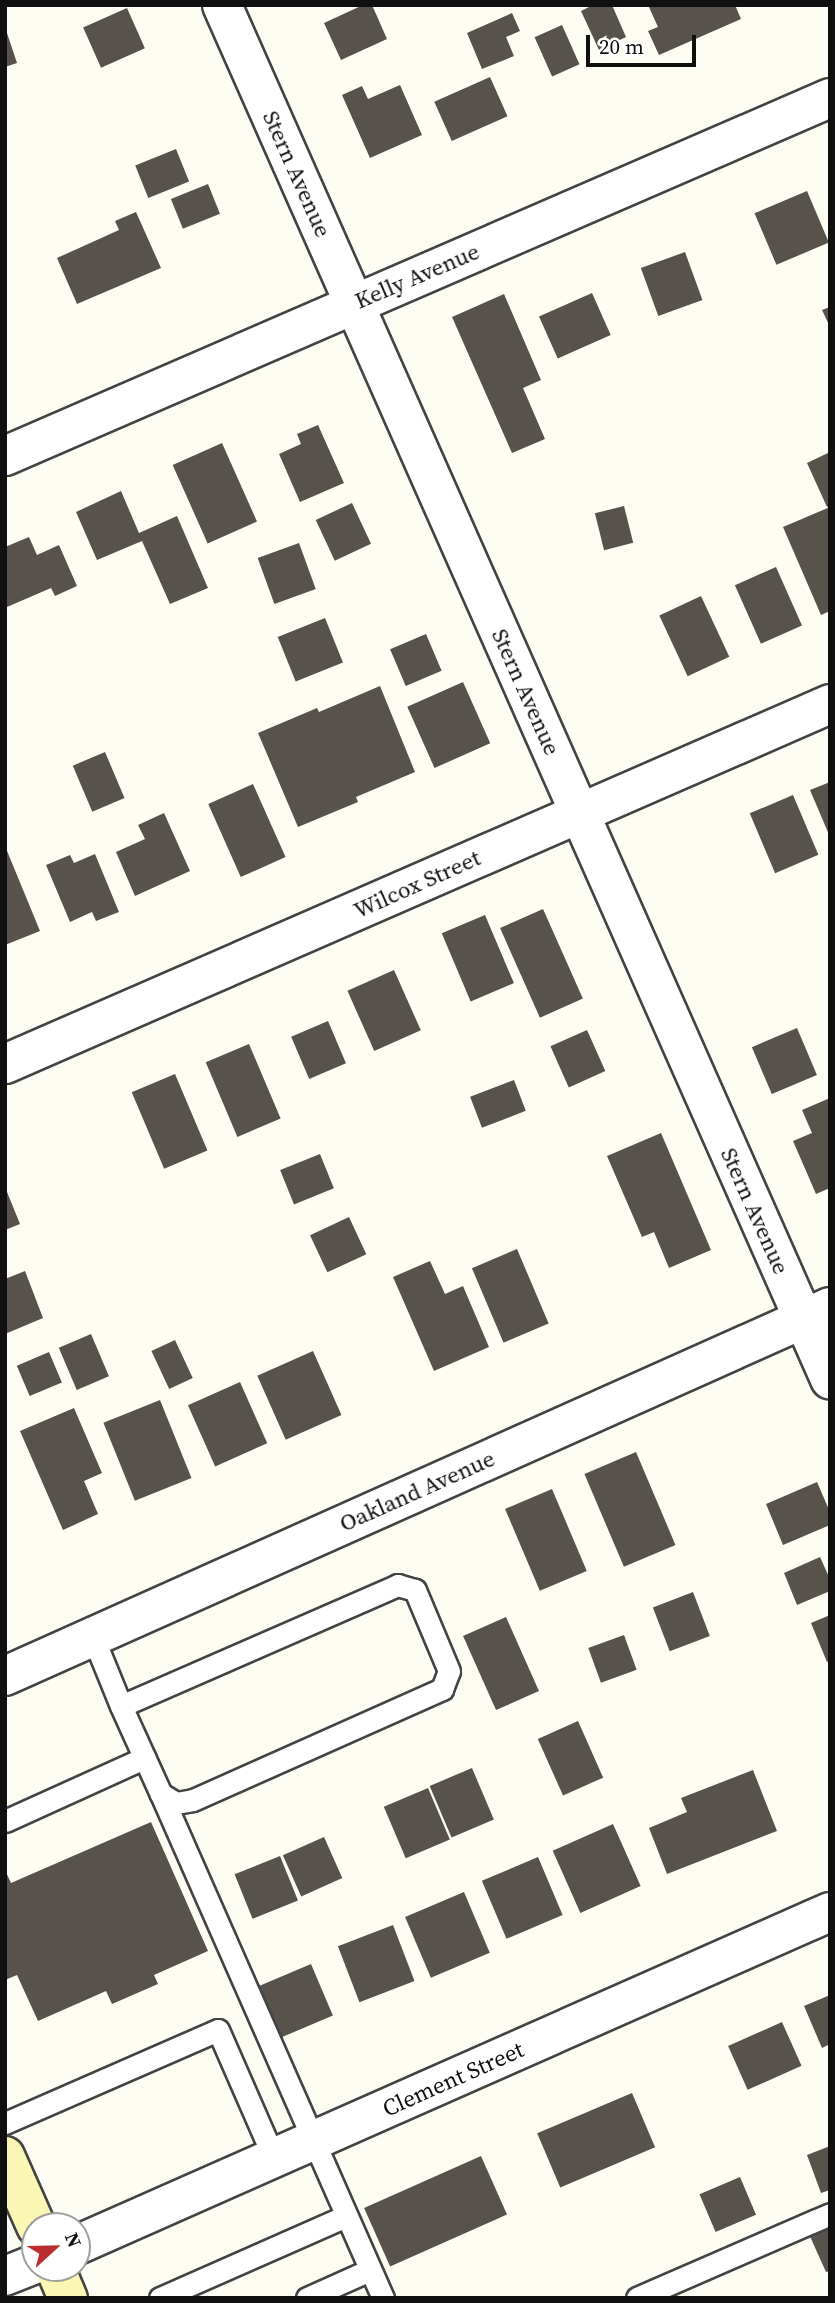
<!DOCTYPE html>
<style>
body{margin:0}
#map{position:relative;width:835px;height:2303px;overflow:hidden;background:#fefdf4;font-family:"Source Serif 4",serif}
div>[style]{position:absolute}
[style*='--x']{left:calc(var(--x)*1px);top:calc(var(--y)*1px);width:calc(var(--w)*1px);rotate:calc(var(--a)*1deg)}
.building>*{inset:0;background:#58524d;transform-origin:0 0}
.roads{filter:drop-shadow(2px 0 #434343) drop-shadow(-2px 0 #434343) drop-shadow(0 2px #434343) drop-shadow(0 -2px #434343)}
.lane>*{height:21px;margin:-10.5px;padding:0 10.5px;transform-origin:10.5px;border-radius:10.5px;background:#fff}
.street>*{height:38px;margin:-19px;padding:0 19px;transform-origin:19px;border-radius:19px;background:#fff}
.secondary>*{height:38px;margin:-19px;padding:0 19px;transform-origin:19px;border-radius:19px;background:#faf6b3}
span{translate:-50% -50%;white-space:nowrap;text-align:center;line-height:1.15;-webkit-text-stroke:7px #fff;paint-order:stroke}
.street-label{font-size:23px;color:#101010}
.frame{position:absolute;inset:0;border:7px solid #101010;pointer-events:none}
.north{position:absolute;left:21px;top:2212px;width:70px;height:70px;box-sizing:border-box;background:#fff;border:2px solid #9f9f9f;border-radius:50%;rotate:68deg;font-size:19px;font-weight:700;line-height:28px;text-align:center;color:#101010}
.north::after{content:'';display:block;margin:auto;width:24px;height:32px;background:#b92f2f;clip-path:polygon(50% 0,100% 100%,50% 72%,0 100%)}
.scale{position:absolute;left:586px;top:35px;width:110px;height:32px;box-sizing:border-box;border:4px solid #101010;border-top:0;padding-left:9px;font-size:21px;line-height:24px;white-space:nowrap;color:#101010;-webkit-text-stroke:5px #fff;paint-order:stroke}
</style>
<div id="map">
<div class="building">
<i style="clip-path:polygon(363px 5px,372px 5px,387px 39px,341px 60px,324px 23px)"></i>
<i style="clip-path:polygon(593px 5px,612px 5px,626px 37px,599px 50px,581px 11px)"></i>
<i style="clip-path:polygon(648px 5px,735px 5px,741px 19px,659px 55px,648px 31px,658px 27px)"></i>
<i style="left:127px;top:8px;width:44px;height:48px;rotate:66deg"></i>
<i style="clip-path:polygon(512px 13px,520px 31px,506px 37px,514px 56px,482px 69px,467px 33px)"></i>
<i style="left:562px;top:25px;width:43px;height:30px;rotate:66deg"></i>
<i style="clip-path:polygon(6px 30px,17px 63px,5px 67px,5px 31px)"></i>
<i style="left:490px;top:77px;width:43px;height:61px;rotate:66deg"></i>
<i style="clip-path:polygon(400px 85px,422px 135px,370px 158px,342px 95px,362px 86px,368px 99px)"></i>
<i style="left:176px;top:149px;width:35px;height:44px;rotate:68deg"></i>
<i style="left:208px;top:184px;width:32px;height:40px;rotate:68deg"></i>
<i style="left:807px;top:191px;width:56px;height:57px;rotate:67deg"></i>
<i style="clip-path:polygon(136px 212px,161px 268px,77px 304px,57px 258px,119px 230px,115px 221px)"></i>
<i style="left:685px;top:252px;width:51px;height:47px;rotate:70deg"></i>
<i style="left:592px;top:293px;width:46px;height:58px;rotate:66deg"></i>
<i style="clip-path:polygon(504px 294px,541px 380px,523px 388px,545px 439px,512px 453px,452px 317px)"></i>
<i style="clip-path:polygon(830px 307px,830px 327px,822px 310px)"></i>
<i style="clip-path:polygon(318px 425px,344px 483px,300px 502px,279px 454px,301px 444px,297px 434px)"></i>
<i style="left:222px;top:443px;width:86px;height:54px;rotate:66deg"></i>
<i style="clip-path:polygon(830px 452px,830px 505px,827px 507px,807px 463px)"></i>
<i style="clip-path:polygon(121px 491px,139px 533px,177px 516px,208px 588px,170px 604px,142px 541px,97px 560px,76px 512px)"></i>
<i style="left:352px;top:503px;width:45px;height:40px;rotate:65deg"></i>
<i style="left:624px;top:506px;width:38px;height:30px;rotate:76deg"></i>
<i style="clip-path:polygon(830px 507px,830px 611px,821px 615px,783px 527px)"></i>
<i style="clip-path:polygon(29px 537px,37px 555px,59px 545px,77px 586px,55px 596px,51px 588px,7px 607px,5px 547px)"></i>
<i style="left:299px;top:543px;width:49px;height:44px;rotate:70deg"></i>
<i style="left:776px;top:567px;width:64px;height:45px;rotate:66deg"></i>
<i style="left:701px;top:596px;width:67px;height:46px;rotate:65deg"></i>
<i style="left:325px;top:618px;width:48px;height:51px;rotate:68deg"></i>
<i style="left:426px;top:634px;width:40px;height:39px;rotate:67deg"></i>
<i style="left:463px;top:682px;width:67px;height:61px;rotate:66deg"></i>
<i style="clip-path:polygon(380px 686px,415px 772px,356px 797px,358px 802px,298px 827px,258px 733px,317px 708px,319px 712px)"></i>
<i style="left:105px;top:752px;width:50px;height:35px;rotate:67deg"></i>
<i style="clip-path:polygon(830px 782px,830px 837px,810px 790px)"></i>
<i style="left:253px;top:784px;width:80px;height:49px;rotate:66deg"></i>
<i style="left:793px;top:795px;width:65px;height:47px;rotate:67deg"></i>
<i style="clip-path:polygon(164px 813px,190px 871px,135px 896px,116px 852px,145px 839px,138px 825px)"></i>
<i style="clip-path:polygon(5px 846px,40px 931px,5px 945px)"></i>
<i style="clip-path:polygon(95px 854px,119px 912px,96px 921px,92px 912px,70px 922px,46px 865px,70px 855px,74px 863px)"></i>
<i style="left:543px;top:909px;width:98px;height:47px;rotate:66deg"></i>
<i style="left:485px;top:915px;width:74px;height:47px;rotate:67deg"></i>
<i style="left:394px;top:970px;width:66px;height:51px;rotate:66deg"></i>
<i style="left:328px;top:1021px;width:46px;height:40px;rotate:67deg"></i>
<i style="left:797px;top:1028px;width:51px;height:49px;rotate:67deg"></i>
<i style="left:587px;top:1030px;width:45px;height:40px;rotate:66deg"></i>
<i style="left:249px;top:1044px;width:81px;height:47px;rotate:67deg"></i>
<i style="left:175px;top:1074px;width:83px;height:47px;rotate:67deg"></i>
<i style="left:514px;top:1080px;width:33px;height:47px;rotate:69deg"></i>
<i style="clip-path:polygon(830px 1098px,830px 1188px,816px 1194px,793px 1141px,812px 1133px,802px 1110px)"></i>
<i style="clip-path:polygon(661px 1133px,711px 1250px,669px 1268px,654px 1232px,642px 1237px,607px 1156px)"></i>
<i style="left:320px;top:1154px;width:37px;height:43px;rotate:68deg"></i>
<i style="clip-path:polygon(5px 1187px,20px 1224px,5px 1230px)"></i>
<i style="left:349px;top:1217px;width:41px;height:43px;rotate:65deg"></i>
<i style="left:517px;top:1249px;width:81px;height:49px;rotate:67deg"></i>
<i style="clip-path:polygon(430px 1261px,445px 1294px,463px 1286px,489px 1347px,434px 1371px,393px 1277px)"></i>
<i style="clip-path:polygon(25px 1271px,43px 1318px,5px 1334px,5px 1279px)"></i>
<i style="left:91px;top:1334px;width:46px;height:35px;rotate:67deg"></i>
<i style="left:175px;top:1340px;width:42px;height:26px;rotate:65deg"></i>
<i style="left:313px;top:1351px;width:70px;height:61px;rotate:66deg"></i>
<i style="left:49px;top:1352px;width:33px;height:35px;rotate:67deg"></i>
<i style="left:240px;top:1382px;width:67px;height:57px;rotate:66deg"></i>
<i style="left:160px;top:1400px;width:84px;height:61px;rotate:68deg"></i>
<i style="clip-path:polygon(74px 1408px,102px 1473px,84px 1481px,98px 1514px,63px 1530px,20px 1431px)"></i>
<i style="left:636px;top:1452px;width:101px;height:56px;rotate:67deg"></i>
<i style="clip-path:polygon(817px 1482px,830px 1512px,830px 1525px,783px 1545px,766px 1504px)"></i>
<i style="left:552px;top:1489px;width:89px;height:51px;rotate:67deg"></i>
<i style="clip-path:polygon(820px 1557px,830px 1579px,830px 1591px,797px 1605px,784px 1573px)"></i>
<i style="left:693px;top:1592px;width:47px;height:43px;rotate:69deg"></i>
<i style="clip-path:polygon(830px 1615px,830px 1660px,827px 1662px,811px 1623px)"></i>
<i style="left:506px;top:1617px;width:81px;height:47px;rotate:66deg"></i>
<i style="left:624px;top:1635px;width:37px;height:38px;rotate:70deg"></i>
<i style="left:578px;top:1721px;width:62px;height:44px;rotate:66deg"></i>
<i style="left:472px;top:1768px;width:56px;height:46px;rotate:67deg"></i>
<i style="clip-path:polygon(753px 1770px,777px 1831px,667px 1874px,649px 1828px,687px 1812px,681px 1798px)"></i>
<i style="left:428px;top:1788px;width:56px;height:48px;rotate:67deg"></i>
<i style="clip-path:polygon(151px 1822px,208px 1951px,154px 1975px,158px 1984px,112px 2004px,106px 1991px,38px 2021px,17px 1975px,5px 1980px,5px 1870px,11px 1883px)"></i>
<i style="left:613px;top:1824px;width:68px;height:66px;rotate:66deg"></i>
<i style="left:324px;top:1837px;width:45px;height:45px;rotate:66deg"></i>
<i style="left:280px;top:1856px;width:48px;height:49px;rotate:68deg"></i>
<i style="left:538px;top:1857px;width:63px;height:61px;rotate:67deg"></i>
<i style="left:464px;top:1892px;width:66px;height:64px;rotate:67deg"></i>
<i style="left:393px;top:1925px;width:60px;height:59px;rotate:69deg"></i>
<i style="left:311px;top:1964px;width:56px;height:59px;rotate:67deg"></i>
<i style="clip-path:polygon(830px 1995px,830px 2044px,822px 2048px,804px 2006px)"></i>
<i style="left:782px;top:2022px;width:48px;height:59px;rotate:66deg"></i>
<i style="left:632px;top:2093px;width:59px;height:103px;rotate:67deg"></i>
<i style="clip-path:polygon(830px 2146px,830px 2190px,821px 2193px,807px 2155px)"></i>
<i style="left:481px;top:2156px;width:64px;height:128px;rotate:66deg"></i>
<i style="left:740px;top:2177px;width:41px;height:44px;rotate:67deg"></i>
<i style="clip-path:polygon(830px 2222px,830px 2271px,826px 2272px,808px 2232px)"></i>
</div>
<div class="roads">
<div class="lane">
<i style="--x:93;--y:1637;--w:74;--a:67.9"></i>
<i style="--x:121;--y:1706;--w:97;--a:65.6"></i>
<i style="--x:161;--y:1794;--w:17;--a:31"></i>
<i style="--x:176;--y:1803;--w:17;--a:-10"></i>
<i style="--x:193;--y:1800;--w:273;--a:-24"></i>
<i style="--x:442;--y:1689;--w:19;--a:-69"></i>
<i style="--x:449;--y:1671;--w:88;--a:-112.8"></i>
<i style="--x:415;--y:1590;--w:18;--a:-164"></i>
<i style="--x:398;--y:1585;--w:302;--a:156.4"></i>
<i style="--x:161;--y:1794;--w:551;--a:66.23"></i>
<i style="--x:5;--y:1821;--w:153;--a:-24.4"></i>
<i style="--x:5;--y:2123;--w:232;--a:-23.6"></i>
<i style="--x:218;--y:2030;--w:140;--a:66.4"></i>
<i style="--x:160;--y:2298;--w:203;--a:-23.8"></i>
<i style="--x:307;--y:2298;--w:69;--a:-24"></i>
<i style="--x:637;--y:2298;--w:210;--a:-23.5"></i>
</div>
<div class="street">
<i style="--x:222;--y:5;--w:1503;--a:66.13"></i>
<i style="--x:5;--y:456;--w:899;--a:-23.46"></i>
<i style="--x:5;--y:1064;--w:900;--a:-23.57"></i>
<i style="--x:5;--y:1676;--w:904;--a:-24.1"></i>
<i style="--x:77;--y:2245;--w:823;--a:-23.86"></i>
<i style="--x:5;--y:2276;--w:32;--a:-22"></i>
</div>
<div class="secondary">
<i style="--x:5;--y:2156;--w:77;--a:66.1"></i>
<i style="--x:55;--y:2268;--w:33;--a:67"></i>
</div>
</div>
<div class="street-label">
<span style="left:297px;top:174px;rotate:66deg">Stern Avenue</span>
<span style="left:417px;top:276px;rotate:-23deg">Kelly Avenue</span>
<span style="left:526px;top:692px;rotate:66deg">Stern Avenue</span>
<span style="left:417px;top:884px;rotate:-24deg">Wilcox Street</span>
<span style="left:755px;top:1211px;rotate:66deg">Stern Avenue</span>
<span style="left:417px;top:1491px;rotate:-24deg">Oakland Avenue</span>
<span style="left:453px;top:2079px;rotate:-24deg">Clement Street</span>
</div>
<div class="frame"></div>
<div class="north">N</div>
<div class="scale">20 m</div>
</div>
